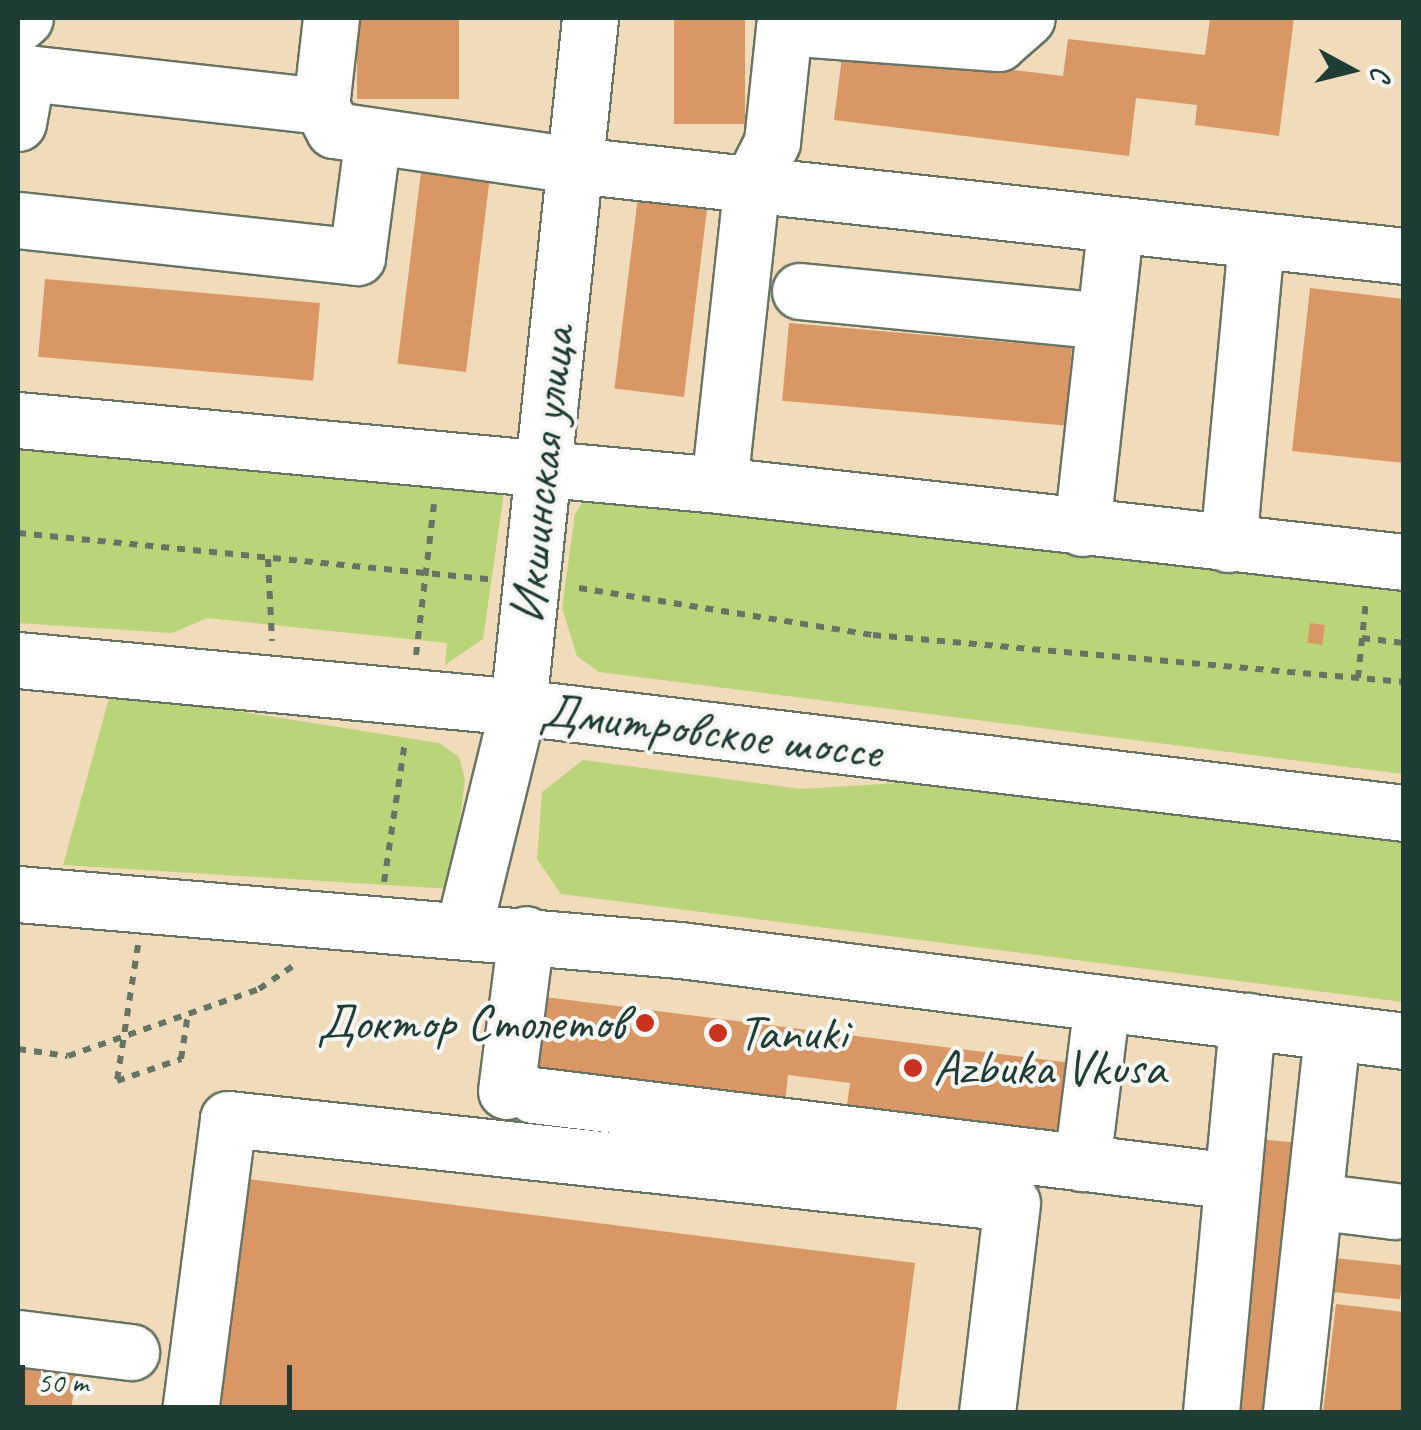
<!DOCTYPE html>
<meta charset="utf-8">
<style>
body{margin:0}
#map{position:relative;width:1421px;height:1430px;overflow:hidden;background:#f0dbba;font-family:Caveat,sans-serif}
div>[style]{position:absolute}
[style*='--x']{left:calc(var(--x)*1px);top:calc(var(--y)*1px);width:calc(var(--w)*1px);rotate:calc(var(--a)*1deg)}
.green>*{inset:0;background:#bad47a}
.building>*{inset:0;background:#da9766;transform-origin:0 0}
.path>*{height:6px;margin-top:-3px;transform-origin:0;background:repeating-linear-gradient(90deg,#687463 0 8px,transparent 0 16px)}
.roads{filter:drop-shadow(2px 0 #687463) drop-shadow(-2px 0 #687463) drop-shadow(0 2px #687463) drop-shadow(0 -2px #687463)}
.minor>*{height:55px;margin:-27.5px;padding:0 27.5px;transform-origin:27.5px;border-radius:27.5px;background:#fff}
.major>*{height:55px;margin:-27.5px;padding:0 27.5px;transform-origin:27.5px;border-radius:27.5px;background:#fff}
.dots>*{width:28px;height:28px;translate:-50% -50%;box-sizing:border-box;border:5px solid #f6f6f2;border-radius:50%}
span{translate:-50% -50%;white-space:nowrap;text-align:center;line-height:1.15;-webkit-text-stroke:8px #f6f6f2;paint-order:stroke}
.street-label{font-size:50px;color:#1f3d34}
.poi-label{font-size:50px;color:#1f3d34}
.right{translate:-100% -50%;text-align:right}
.left{translate:0 -50%;text-align:left}
.frame{position:absolute;inset:0;border:20px solid #1f3d34;pointer-events:none}
.north{position:absolute;left:1301px;top:20px;width:100px;height:100px;-webkit-text-stroke:8px #f6f6f2;paint-order:stroke;rotate:97deg;font-size:28px;font-weight:700;line-height:40px;text-align:center;color:#1f3d34}
.north::after{content:'';display:block;margin:auto;width:35px;height:45px;background:#1f3d34;clip-path:polygon(50% 0,100% 100%,50% 72%,0 100%)}
.scale{position:absolute;left:20px;top:1365px;width:272px;height:45px;box-sizing:border-box;border:5px solid #1f3d34;border-top:0;padding-left:12px;font-size:30px;line-height:35px;white-space:nowrap;color:#1f3d34;-webkit-text-stroke:8px #f6f6f2;paint-order:stroke}
</style>
<div id="map">
<div class="green">
<i style="clip-path:polygon(18px 439px,505px 485px,483px 639px,445px 665px,447px 643px,207px 618px,172px 633px,18px 623px)"></i>
<i style="clip-path:polygon(586px 497px,1403px 575px,1403px 774px,599px 672px,577px 656px,562px 608px,575px 514px)"></i>
<i style="clip-path:polygon(111px 691px,439px 743px,459px 757px,465px 779px,451px 889px,63px 865px)"></i>
<i style="clip-path:polygon(583px 760px,801px 789px,898px 783px,1403px 841px,1403px 1002px,561px 894px,537px 859px,542px 792px)"></i>
</div>
<div class="building">
<i style="left:357px;top:18px;width:102px;height:81px"></i>
<i style="left:674px;top:18px;width:71px;height:106px"></i>
<i style="clip-path:polygon(1210px 18px,1294px 18px,1279px 136px,1195px 125px,1197px 105px,1136px 98px,1129px 156px,834px 120px,843px 49px,1063px 76px,1068px 39px,1205px 55px)"></i>
<i style="left:421px;top:172px;width:69px;height:193px;rotate:7deg"></i>
<i style="left:638px;top:197px;width:70px;height:193px;rotate:7deg"></i>
<i style="left:45px;top:279px;width:276px;height:78px;rotate:5deg"></i>
<i style="clip-path:polygon(1310px 288px,1404px 299px,1404px 463px,1292px 451px)"></i>
<i style="left:789px;top:323px;width:284px;height:78px;rotate:5deg"></i>
<i style="left:1310px;top:623px;width:15px;height:20px;rotate:8deg"></i>
<i style="clip-path:polygon(537px 996px,1079px 1064px,1069px 1148px,845px 1120px,850px 1083px,788px 1075px,784px 1111px,527px 1079px)"></i>
<i style="left:1256px;top:1139px;width:36px;height:274px;rotate:5deg"></i>
<i style="clip-path:polygon(233px 1177px,915px 1263px,896px 1412px,203px 1412px)"></i>
<i style="left:1334px;top:1258px;width:70px;height:34px;rotate:6deg"></i>
<i style="clip-path:polygon(1336px 1304px,1404px 1312px,1404px 1412px,1323px 1412px)"></i>
<i style="clip-path:polygon(18px 1350px,76px 1372px,71px 1412px,18px 1412px)"></i>
</div>
<div class="path">
<i style="--x:18;--y:533;--w:473;--a:5.6"></i>
<i style="--x:268;--y:559;--w:82;--a:87.2"></i>
<i style="--x:579;--y:588;--w:298;--a:9.1"></i>
<i style="--x:873;--y:635;--w:533;--a:5.06"></i>
<i style="--x:1362;--y:638;--w:42;--a:6.8"></i>
<i style="--x:416;--y:655;--w:152;--a:-83.2"></i>
<i style="--x:1358;--y:678;--w:78;--a:-84.1"></i>
<i style="--x:384;--y:882;--w:143;--a:-81.5"></i>
<i style="--x:138;--y:945;--w:138;--a:98.8"></i>
<i style="--x:117;--y:1081;--w:68;--a:-19"></i>
<i style="--x:181;--y:1059;--w:46;--a:-81.2"></i>
<i style="--x:18;--y:1049;--w:50;--a:8"></i>
<i style="--x:68;--y:1056;--w:202;--a:-19.3"></i>
<i style="--x:259;--y:989;--w:45;--a:-34"></i>
</div>
<div class="roads">
<div class="minor">
<i style="--x:18;--y:24;--w:9;--a:-41"></i>
<i style="--x:18;--y:72;--w:305;--a:6.4"></i>
<i style="--x:321;--y:106;--w:27;--a:62"></i>
<i style="--x:334;--y:130;--w:244;--a:8.3"></i>
<i style="--x:575;--y:165;--w:834;--a:6.26"></i>
<i style="--x:321;--y:106;--w:89;--a:-83.5"></i>
<i style="--x:18;--y:123;--w:51;--a:-79.8"></i>
<i style="--x:18;--y:220;--w:341;--a:6.2"></i>
<i style="--x:357;--y:257;--w:122;--a:-82.5"></i>
<i style="--x:800;--y:291;--w:306;--a:5.6"></i>
<i style="--x:18;--y:420;--w:704;--a:5.3"></i>
<i style="--x:719;--y:485;--w:689;--a:6.41"></i>
<i style="--x:719;--y:485;--w:305;--a:-83.8"></i>
<i style="--x:752;--y:182;--w:45;--a:-63.4"></i>
<i style="--x:772;--y:142;--w:116;--a:-84"></i>
<i style="--x:784;--y:27;--w:215;--a:4.3"></i>
<i style="--x:998;--y:43;--w:38;--a:-41"></i>
<i style="--x:1082;--y:528;--w:300;--a:-83.7"></i>
<i style="--x:1228;--y:544;--w:302;--a:-84.7"></i>
<i style="--x:464;--y:927;--w:227;--a:-76.2"></i>
<i style="--x:518;--y:707;--w:693;--a:-84.03"></i>
<i style="--x:506;--y:1091;--w:158;--a:-82.7"></i>
<i style="--x:533;--y:1095;--w:704;--a:7.01"></i>
<i style="--x:1082;--y:1163;--w:161;--a:-82.9"></i>
<i style="--x:1314;--y:1201;--w:81;--a:7.1"></i>
<i style="--x:18;--y:1338;--w:114;--a:7.1"></i>
<i style="--x:190;--y:1412;--w:295;--a:-82.6"></i>
<i style="--x:228;--y:1119;--w:788;--a:6.12"></i>
<i style="--x:1012;--y:1203;--w:210;--a:96.8"></i>
<i style="--x:1211;--y:1412;--w:393;--a:-84.7"></i>
<i style="--x:1291;--y:1412;--w:382;--a:-83.8"></i>
</div>
<div class="major">
<i style="--x:18;--y:660;--w:502;--a:5.37"></i>
<i style="--x:518;--y:707;--w:892;--a:6.82"></i>
<i style="--x:18;--y:894;--w:664;--a:4.84"></i>
<i style="--x:680;--y:950;--w:730;--a:7.16"></i>
</div>
</div>
<div class="dots">
<i style="left:645px;top:1023px;background:#c8321e"></i>
<i style="left:718px;top:1033px;background:#c8321e"></i>
<i style="left:913px;top:1068px;background:#c8321e"></i>
</div>
<div class="street-label">
<span style="left:542px;top:475px;rotate:-84deg">Икшинская улица</span>
<span style="left:711px;top:731px;rotate:7deg">Дмитровское шоссе</span>
</div>
<div class="poi-label">
<span class="right" style="left:625px;top:1023px">Доктор Столетов</span>
<span class="left" style="left:738px;top:1033px">Tanuki</span>
<span class="left" style="left:933px;top:1068px">Azbuka Vkusa</span>
</div>
<div class="frame"></div>
<div class="north">С</div>
<div class="scale">50 m</div>
</div>
